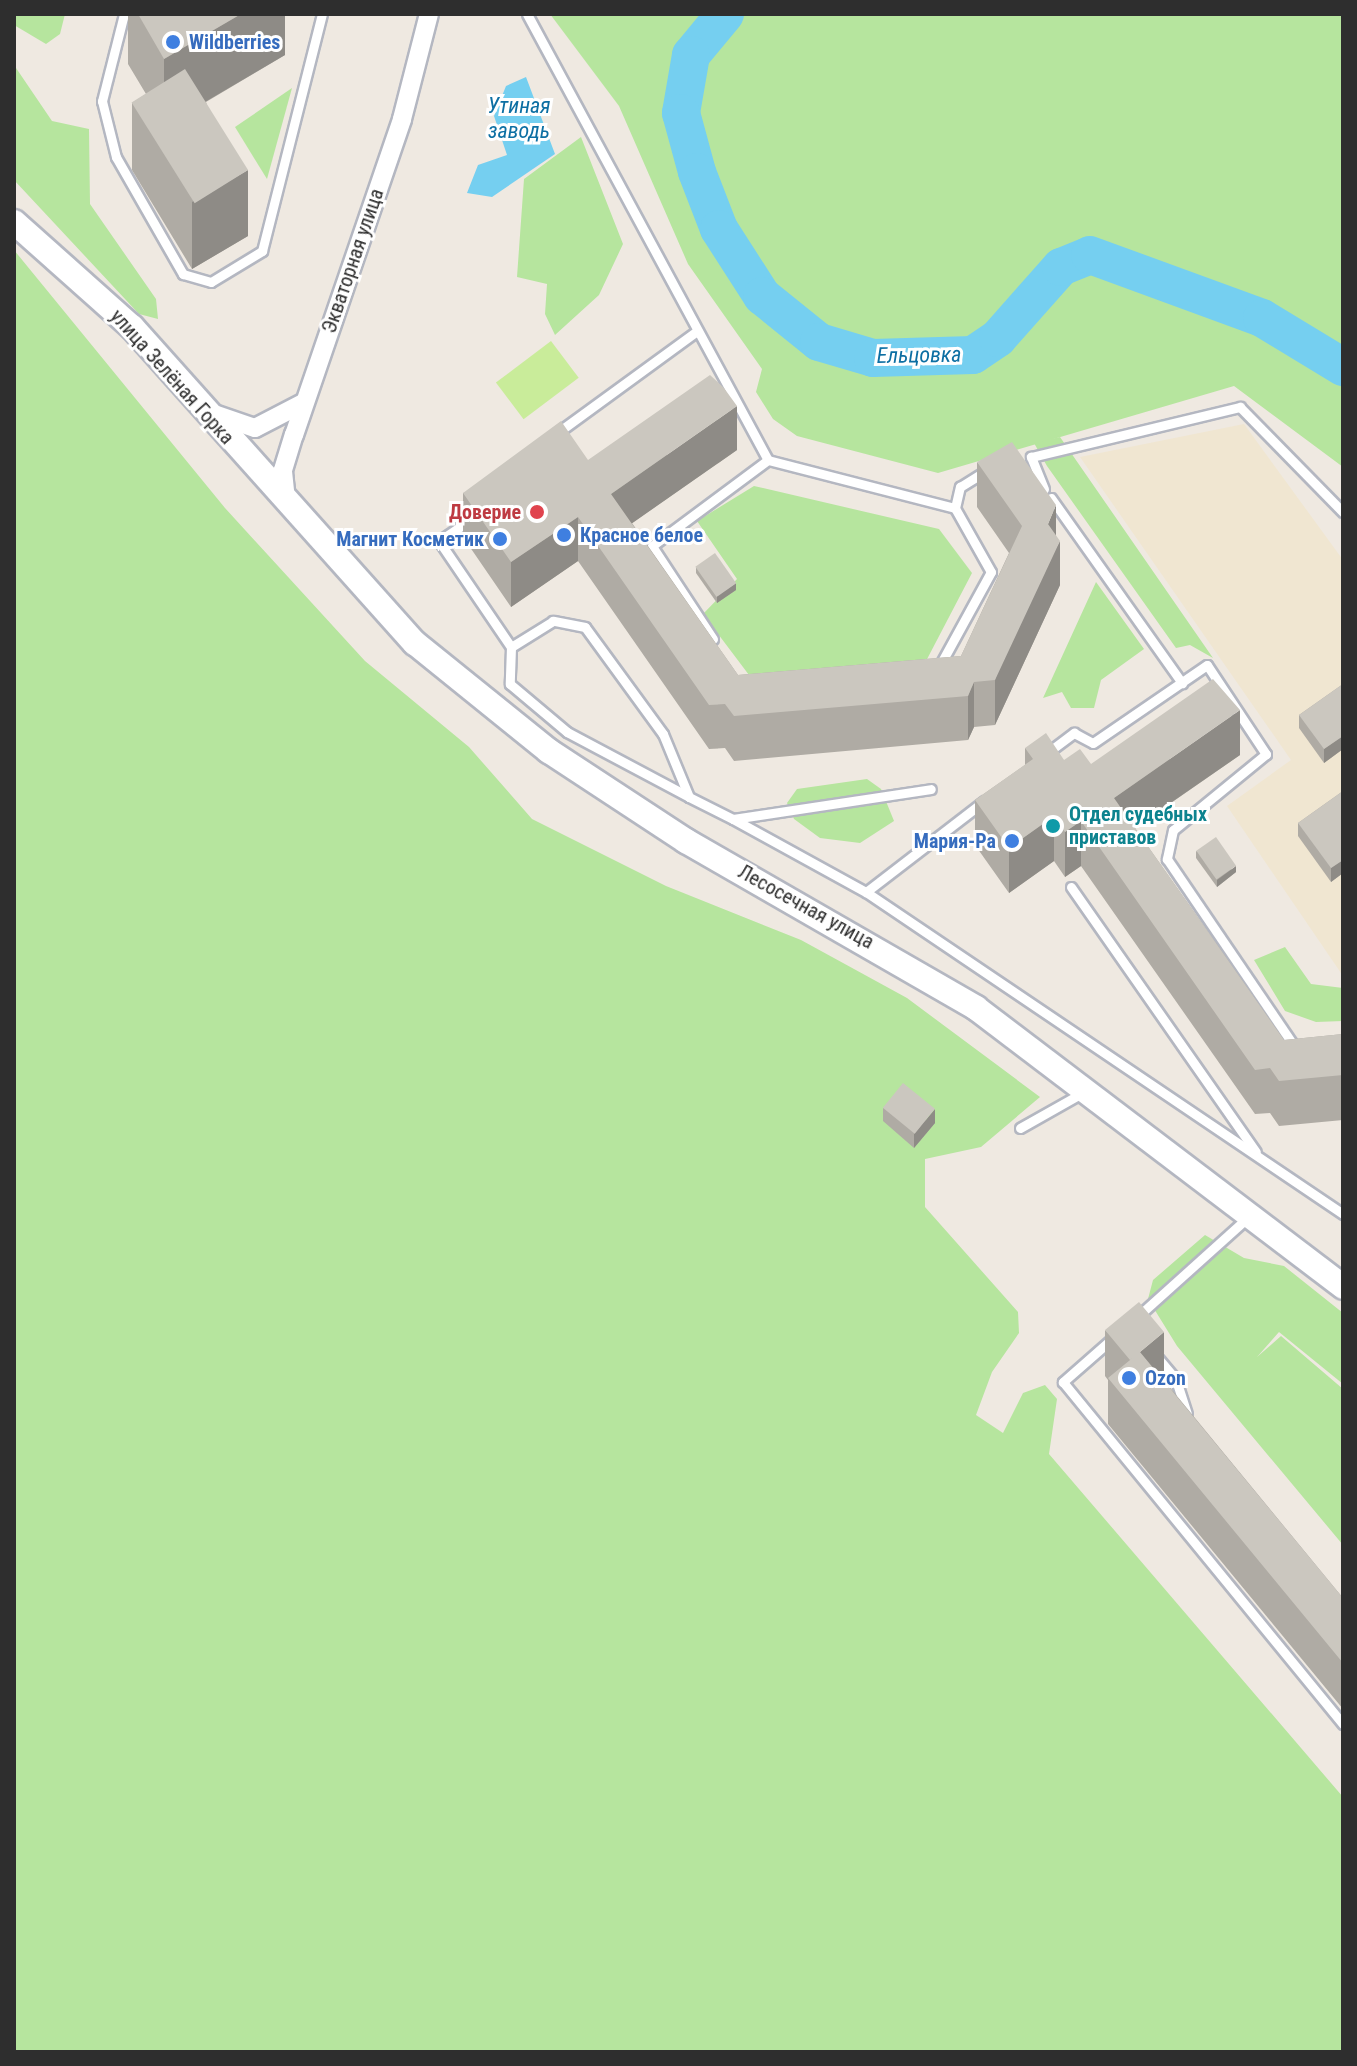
<!DOCTYPE html>
<meta charset="utf-8">
<style>
body{margin:0}
#map{position:relative;width:1357px;height:2066px;overflow:hidden;background:#efe9e1;font-family:"Roboto Condensed",sans-serif}
div>[style]{position:absolute}
[style*='--x']{left:calc(var(--x)*1px);top:calc(var(--y)*1px);width:calc(var(--w)*1px);rotate:calc(var(--a)*1deg)}
.education>*{inset:0;background:#f0e6d1}
.green>*{inset:0;background:#b6e59e}
.pitch>*{inset:0;background:#c9ec9a;transform-origin:0 0}
.water>*{inset:0;background:#75cff0}
.river>*{height:38px;margin:-19px;padding:0 19px;transform-origin:19px;border-radius:19px;background:#75cff0}
.roads{filter:drop-shadow(2px 0 #b4b7c1) drop-shadow(-2px 0 #b4b7c1) drop-shadow(0 2px #b4b7c1) drop-shadow(0 -2px #b4b7c1)}
.service>*{height:9px;margin:-4.5px;padding:0 4.5px;transform-origin:4.5px;border-radius:4.5px;background:#fff}
.minor>*{height:18px;margin:-9px;padding:0 9px;transform-origin:9px;border-radius:9px;background:#fff}
.tertiary>*{height:24px;margin:-12px;padding:0 12px;transform-origin:12px;border-radius:12px;background:#fff}
.wall>*{inset:0;background:#afaba4}
.shaded-wall>*{inset:0;background:#8e8b86}
.building>*{inset:0;background:#cbc7bf;transform-origin:0 0}
.dots>*{width:22px;height:22px;translate:-50% -50%;box-sizing:border-box;border:4px solid #fff;border-radius:50%}
span{translate:-50% -50%;white-space:nowrap;text-align:center;line-height:1.15;-webkit-text-stroke:6px #fff;paint-order:stroke}
.shop-label{font-size:20px;color:#366cbe;font-weight:700}
.left{translate:0 -50%;text-align:left}
.right{translate:-100% -50%;text-align:right}
.street-label{font-size:20px;color:#2e2e2e}
.health-label{font-size:20px;color:#be3a42;font-weight:700}
.culture-label{font-size:20px;color:#0d838f;font-weight:700}
.water-label{font-size:22px;color:#0d6fa3;font-style:italic}
.frame{position:absolute;inset:0;border:16px solid #2e2e2e;pointer-events:none}
</style>
<div id="map">
<div class="education">
<i style="clip-path:polygon(1244px 424px,1343px 560px,1343px 976px,1227px 806px,1291px 760px,1080px 457px)"></i>
</div>
<div class="green">
<i style="clip-path:polygon(14px 14px,65px 14px,60px 34px,46px 44px,14px 25px)"></i>
<i style="clip-path:polygon(550px 14px,1343px 14px,1343px 467px,1234px 386px,938px 473px,797px 436px,773px 419px,756px 392px,762px 369px,688px 264px,619px 106px)"></i>
<i style="clip-path:polygon(14px 65px,52px 121px,89px 129px,90px 204px,156px 299px,158px 319px,139px 314px,14px 180px)"></i>
<i style="clip-path:polygon(292px 88px,267px 179px,235px 127px)"></i>
<i style="clip-path:polygon(581px 137px,623px 244px,599px 295px,555px 335px,545px 314px,547px 284px,517px 277px,524px 179px)"></i>
<i style="clip-path:polygon(14px 250px,225px 508px,365px 661px,469px 747px,532px 819px,666px 886px,801px 940px,907px 998px,1040px 1097px,981px 1147px,925px 1159px,925px 1207px,1018px 1312px,1019px 1333px,992px 1372px,976px 1415px,1003px 1433px,1023px 1393px,1045px 1385px,1057px 1399px,1049px 1454px,1343px 1797px,1343px 2052px,14px 2052px)"></i>
<i style="clip-path:polygon(1060px 437px,1213px 658px,1190px 645px,1176px 648px,1047px 466px,1034px 443px)"></i>
<i style="clip-path:polygon(754px 486px,939px 529px,972px 573px,925px 663px,749px 675px,703px 614px,737px 579px,697px 521px)"></i>
<i style="clip-path:polygon(1096px 582px,1144px 649px,1101px 680px,1094px 708px,1071px 708px,1062px 692px,1043px 698px)"></i>
<i style="clip-path:polygon(867px 779px,881px 789px,894px 821px,860px 843px,820px 838px,794px 819px,787px 803px,797px 789px)"></i>
<i style="clip-path:polygon(1285px 947px,1311px 984px,1343px 988px,1343px 1021px,1316px 1022px,1285px 1011px,1254px 960px)"></i>
<i style="clip-path:polygon(1205px 1235px,1244px 1258px,1284px 1266px,1343px 1313px,1343px 1384px,1279px 1332px,1257px 1357px,1281px 1336px,1343px 1389px,1343px 1545px,1177px 1346px,1148px 1299px,1153px 1280px)"></i>
</div>
<div class="pitch">
<i style="left:551px;top:341px;width:46px;height:69px;rotate:53deg"></i>
</div>
<div class="water">
<i style="clip-path:polygon(526px 77px,555px 154px,492px 197px,467px 193px,478px 165px,507px 155px,494px 116px,506px 86px)"></i>
</div>
<div class="river">
<i style="--x:725;--y:14;--w:53;--a:129.7"></i>
<i style="--x:691;--y:55;--w:59;--a:99.8"></i>
<i style="--x:681;--y:113;--w:61;--a:74.8"></i>
<i style="--x:697;--y:172;--w:61;--a:68.9"></i>
<i style="--x:719;--y:229;--w:80;--a:57.3"></i>
<i style="--x:762;--y:296;--w:73;--a:38.9"></i>
<i style="--x:819;--y:342;--w:56;--a:16.5"></i>
<i style="--x:873;--y:358;--w:100;--a:-1.7"></i>
<i style="--x:973;--y:355;--w:30;--a:-34"></i>
<i style="--x:998;--y:338;--w:95;--a:-48.4"></i>
<i style="--x:1061;--y:267;--w:31;--a:-22"></i>
<i style="--x:1090;--y:255;--w:183;--a:20.1"></i>
<i style="--x:1262;--y:318;--w:95;--a:31.2"></i>
</div>
<div class="roads">
<div class="service">
<i style="--x:124;--y:14;--w:90;--a:104.2"></i>
<i style="--x:102;--y:101;--w:58;--a:76"></i>
<i style="--x:116;--y:157;--w:135;--a:60.2"></i>
<i style="--x:183;--y:274;--w:29;--a:16"></i>
<i style="--x:211;--y:282;--w:60;--a:-31.3"></i>
<i style="--x:262;--y:251;--w:244;--a:-75.8"></i>
<i style="--x:527;--y:14;--w:507;--a:61.62"></i>
<i style="--x:768;--y:460;--w:193;--a:14.4"></i>
<i style="--x:955;--y:508;--w:22;--a:-77"></i>
<i style="--x:960;--y:487;--w:31;--a:-32"></i>
<i style="--x:557;--y:433;--w:170;--a:-36.1"></i>
<i style="--x:1044;--y:489;--w:35;--a:-112"></i>
<i style="--x:1031;--y:457;--w:215;--a:-13.5"></i>
<i style="--x:1240;--y:407;--w:147;--a:45.6"></i>
<i style="--x:1051;--y:498;--w:227;--a:54.7"></i>
<i style="--x:473;--y:518;--w:41;--a:145.9"></i>
<i style="--x:439;--y:541;--w:128;--a:55.8"></i>
<i style="--x:713;--y:639;--w:111;--a:-123.3"></i>
<i style="--x:652;--y:546;--w:144;--a:-36.6"></i>
<i style="--x:940;--y:665;--w:106;--a:-61.3"></i>
<i style="--x:991;--y:572;--w:73;--a:-119.4"></i>
<i style="--x:1047;--y:753;--w:34;--a:-37"></i>
<i style="--x:1074;--y:733;--w:21;--a:28"></i>
<i style="--x:1093;--y:743;--w:138;--a:-34.4"></i>
<i style="--x:1207;--y:665;--w:107;--a:56.5"></i>
<i style="--x:1266;--y:754;--w:120;--a:140.7"></i>
<i style="--x:1173;--y:830;--w:30;--a:102"></i>
<i style="--x:1167;--y:859;--w:227;--a:55.8"></i>
<i style="--x:689;--y:797;--w:68;--a:-112.4"></i>
<i style="--x:663;--y:734;--w:132;--a:-126.1"></i>
<i style="--x:585;--y:627;--w:33;--a:-169"></i>
<i style="--x:553;--y:621;--w:49;--a:148.2"></i>
<i style="--x:511;--y:647;--w:37;--a:92"></i>
<i style="--x:510;--y:684;--w:75;--a:40.1"></i>
<i style="--x:567;--y:732;--w:138;--a:28"></i>
<i style="--x:689;--y:797;--w:49;--a:26.6"></i>
<i style="--x:733;--y:819;--w:152;--a:28.8"></i>
<i style="--x:866;--y:892;--w:576;--a:34.02"></i>
<i style="--x:733;--y:819;--w:200;--a:-8.6"></i>
<i style="--x:1071;--y:887;--w:323;--a:55.1"></i>
<i style="--x:866;--y:892;--w:149;--a:-37.6"></i>
<i style="--x:1020;--y:1128;--w:73;--a:-29.4"></i>
<i style="--x:1136;--y:1318;--w:149;--a:-42"></i>
<i style="--x:1113;--y:1338;--w:67;--a:138.7"></i>
<i style="--x:1063;--y:1382;--w:442;--a:50.7"></i>
<i style="--x:1157;--y:1357;--w:30;--a:50"></i>
<i style="--x:1176;--y:1380;--w:35;--a:72"></i>
</div>
<div class="minor">
<i style="--x:214;--y:414;--w:43;--a:18.9"></i>
<i style="--x:255;--y:428;--w:56;--a:-27.5"></i>
<i style="--x:286;--y:500;--w:30;--a:-96"></i>
<i style="--x:283;--y:470;--w:37;--a:-73"></i>
<i style="--x:294;--y:435;--w:334;--a:-71.1"></i>
<i style="--x:402;--y:119;--w:108;--a:-75.6"></i>
</div>
<div class="tertiary">
<i style="--x:14;--y:222;--w:158;--a:41.7"></i>
<i style="--x:132;--y:327;--w:424;--a:48.2"></i>
<i style="--x:415;--y:643;--w:172;--a:38.9"></i>
<i style="--x:549;--y:751;--w:164;--a:33.3"></i>
<i style="--x:686;--y:841;--w:335;--a:29.9"></i>
<i style="--x:976;--y:1008;--w:461;--a:37.2"></i>
</div>
</div>
<div class="wall">
<i style="clip-path:polygon(128px 14px,285px 14px,285px 55px,206px 102px,248px 236px,192px 269px,132px 170px,132px 103px,146px 94px,128px 64px)"></i>
<i style="clip-path:polygon(737px 450px,632px 523px,738px 675px,961px 656px,1009px 553px,977px 507px,977px 462px,1056px 536px,1060px 585px,995px 725px,974px 727px,968px 740px,734px 761px,725px 748px,709px 749px,578px 561px,511px 607px,463px 537px,463px 493px,588px 460px)"></i>
<i style="clip-path:polygon(696px 567px,736px 590px,717px 603px,696px 573px)"></i>
<i style="clip-path:polygon(1343px 684px,1343px 749px,1324px 763px,1299px 728px,1299px 715px)"></i>
<i style="clip-path:polygon(1025px 748px,1064px 760px,1091px 764px,1240px 755px,1135px 828px,1284px 1040px,1343px 1034px,1343px 1120px,1279px 1126px,1270px 1113px,1255px 1114px,1081px 866px,1065px 877px,1054px 861px,1009px 893px,975px 845px,975px 800px,1025px 765px)"></i>
<i style="clip-path:polygon(1343px 791px,1343px 873px,1331px 882px,1298px 836px,1298px 823px)"></i>
<i style="clip-path:polygon(1196px 851px,1236px 872px,1217px 887px,1196px 858px)"></i>
<i style="clip-path:polygon(883px 1108px,935px 1123px,914px 1148px,883px 1121px)"></i>
<i style="clip-path:polygon(1105px 1330px,1164px 1378px,1163px 1379px,1343px 1598px,1343px 1709px,1108px 1424px,1108px 1380px,1105px 1376px)"></i>
</div>
<div class="shaded-wall">
<i style="clip-path:polygon(241px 14px,285px 14px,285px 55px,164px 126px,164px 59px)"></i>
<i style="clip-path:polygon(248px 170px,248px 236px,192px 269px,192px 202px)"></i>
<i style="clip-path:polygon(737px 406px,737px 450px,611px 538px,611px 494px)"></i>
<i style="clip-path:polygon(1056px 505px,1056px 548px,1060px 541px,1060px 585px,995px 725px,995px 680px,1048px 524px)"></i>
<i style="clip-path:polygon(578px 517px,578px 561px,511px 607px,511px 562px)"></i>
<i style="clip-path:polygon(736px 583px,736px 590px,717px 603px,717px 596px)"></i>
<i style="clip-path:polygon(974px 682px,974px 727px,968px 740px,968px 696px)"></i>
<i style="clip-path:polygon(1240px 710px,1240px 755px,1114px 842px,1114px 798px)"></i>
<i style="clip-path:polygon(1343px 736px,1343px 749px,1324px 763px,1324px 749px)"></i>
<i style="clip-path:polygon(1054px 816px,1054px 861px,1009px 893px,1009px 848px)"></i>
<i style="clip-path:polygon(1081px 821px,1081px 866px,1065px 877px,1065px 832px)"></i>
<i style="clip-path:polygon(1343px 860px,1343px 873px,1331px 882px,1331px 868px)"></i>
<i style="clip-path:polygon(1236px 866px,1236px 872px,1217px 887px,1217px 880px)"></i>
<i style="clip-path:polygon(935px 1109px,935px 1123px,914px 1148px,914px 1134px)"></i>
<i style="clip-path:polygon(1164px 1332px,1164px 1378px,1140px 1398px,1140px 1352px)"></i>
</div>
<div class="building">
<i style="clip-path:polygon(138px 14px,241px 14px,164px 59px)"></i>
<i style="left:185px;top:69px;width:119px;height:63px;rotate:58deg"></i>
<i style="clip-path:polygon(710px 375px,724px 388px,737px 406px,611px 494px,738px 675px,961px 656px,1022px 526px,977px 462px,1012px 442px,1056px 505px,1048px 524px,1060px 541px,995px 680px,974px 682px,968px 696px,734px 716px,725px 704px,709px 705px,578px 517px,511px 562px,463px 493px,561px 421px,588px 460px)"></i>
<i style="left:715px;top:553px;width:37px;height:24px;rotate:55deg"></i>
<i style="clip-path:polygon(1213px 679px,1240px 710px,1114px 798px,1284px 1040px,1343px 1034px,1343px 1075px,1279px 1081px,1270px 1068px,1255px 1070px,1081px 821px,1065px 832px,1054px 816px,1009px 848px,975px 800px,1033px 759px,1025px 748px,1046px 733px,1064px 760px,1080px 749px,1091px 764px)"></i>
<i style="clip-path:polygon(1343px 684px,1343px 736px,1324px 749px,1299px 715px)"></i>
<i style="clip-path:polygon(1343px 791px,1343px 860px,1331px 868px,1298px 823px)"></i>
<i style="left:1216px;top:837px;width:35px;height:24px;rotate:55deg"></i>
<i style="left:903px;top:1083px;width:41px;height:32px;rotate:39deg"></i>
<i style="clip-path:polygon(1139px 1302px,1164px 1332px,1140px 1352px,1343px 1598px,1343px 1663px,1108px 1378px,1135px 1356px,1130px 1360px,1105px 1330px)"></i>
</div>
<div class="dots">
<i style="left:173px;top:42px;background:#3f7fe0"></i>
<i style="left:537px;top:512px;background:#e0444e"></i>
<i style="left:564px;top:535px;background:#3f7fe0"></i>
<i style="left:500px;top:539px;background:#3f7fe0"></i>
<i style="left:1053px;top:826px;background:#0f9aa8"></i>
<i style="left:1012px;top:841px;background:#3f7fe0"></i>
<i style="left:1129px;top:1378px;background:#3f7fe0"></i>
</div>
<div class="shop-label">
<span class="left" style="left:189px;top:42px">Wildberries</span>
<span class="left" style="left:580px;top:535px">Красное белое</span>
<span class="right" style="left:484px;top:539px">Магнит Косметик</span>
<span class="right" style="left:996px;top:841px">Мария-Ра</span>
<span class="left" style="left:1145px;top:1378px">Ozon</span>
</div>
<div class="street-label">
<span style="left:353px;top:261px;rotate:-71deg">Экваторная улица</span>
<span style="left:172px;top:377px;rotate:48deg">улица Зелёная Горка</span>
<span style="left:806px;top:907px;rotate:29deg">Лесосечная улица</span>
</div>
<div class="health-label">
<span class="right" style="left:521px;top:512px">Доверие</span>
</div>
<div class="culture-label">
<span class="left" style="left:1069px;top:826px">Отдел судебных<br>приставов</span>
</div>
<div class="water-label">
<span style="left:519px;top:118px">Утиная<br>заводь</span>
<span style="left:919px;top:355px;rotate:-1deg">Ельцовка</span>
</div>
<div class="frame"></div>
</div>
